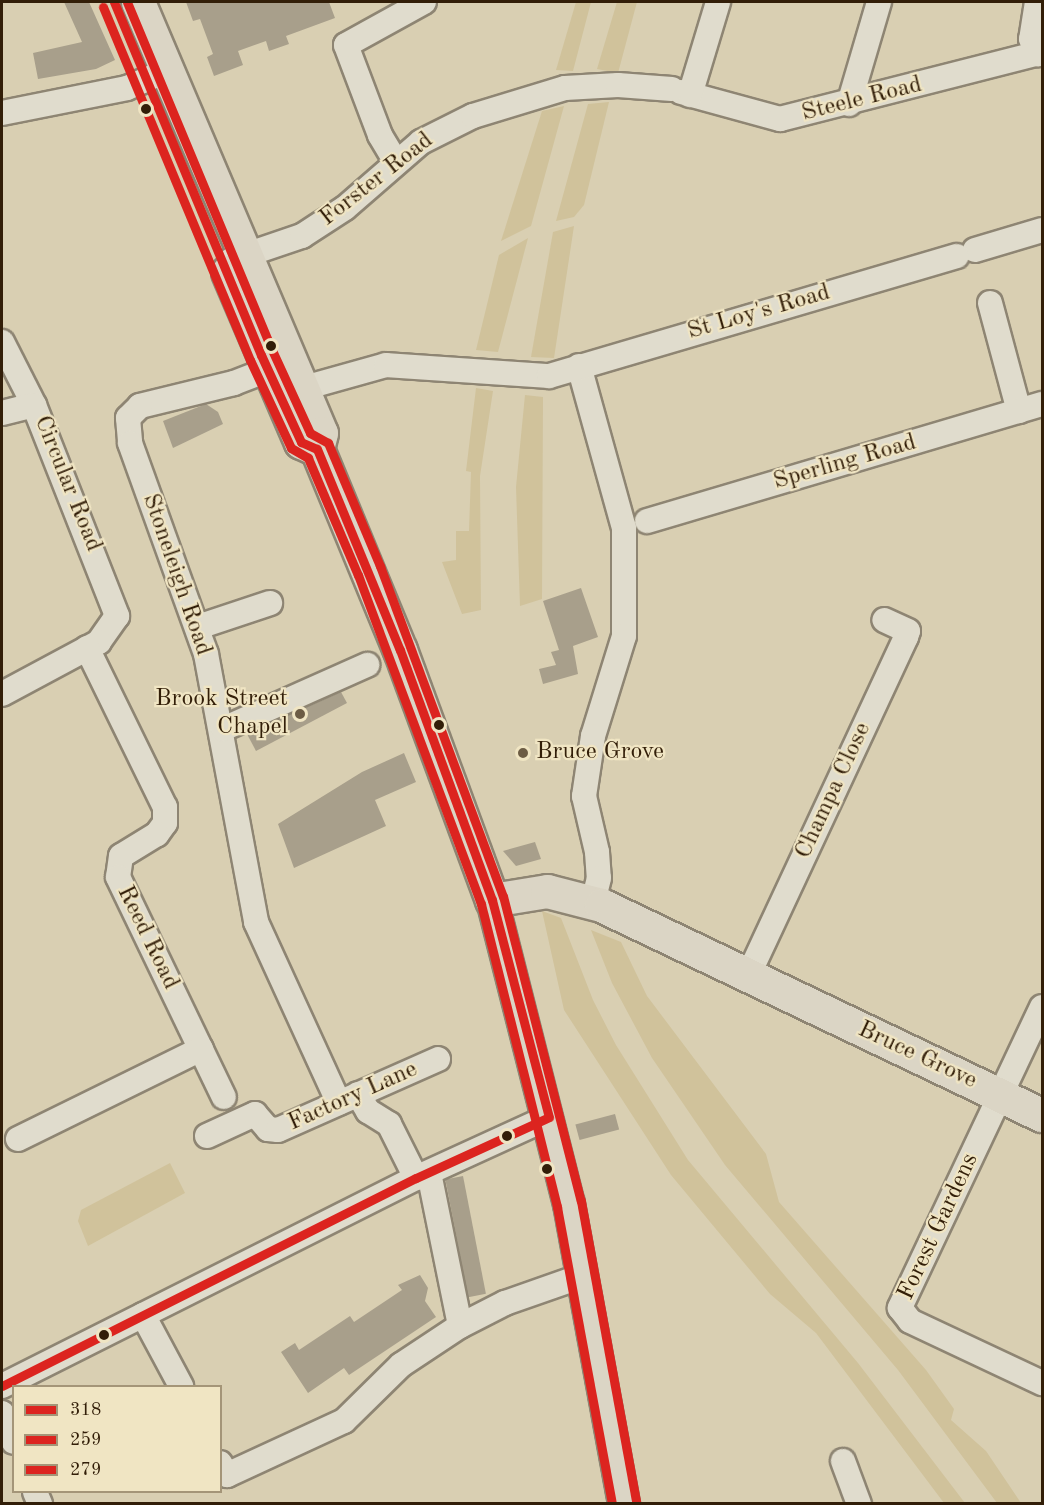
<!DOCTYPE html>
<style>
body{margin:0}
#map{position:relative;width:1044px;height:1505px;overflow:hidden;background:#d9cfb2;font-family:"Old Standard TT",serif}
div>[style]{position:absolute}
[style*='--x']{left:calc(var(--x)*1px);top:calc(var(--y)*1px);width:calc(var(--w)*1px);rotate:calc(var(--a)*1deg)}
.green>*{inset:0;background:#d0c29b}
.building>*{inset:0;background:#a89f8b;transform-origin:0 0}
.roads{filter:drop-shadow(2px 0 #8e8573) drop-shadow(-2px 0 #8e8573) drop-shadow(0 2px #8e8573) drop-shadow(0 -2px #8e8573)}
.minor>*{height:24px;margin:-12px;padding:0 12px;transform-origin:12px;border-radius:12px;background:#e0dccd}
.major>*{height:30px;margin:-15px;padding:0 15px;transform-origin:15px;border-radius:15px;background:#dbd5c5}
.highway>*{height:33px;margin:-16.5px;padding:0 16.5px;transform-origin:16.5px;border-radius:16.5px;background:#dbd5c5}
.bus-1>*{height:9px;margin:-4.5px;padding:0 4.5px;transform-origin:4.5px;border-radius:4.5px;background:#dc241f}
.bus-2>*{height:9px;margin:-4.5px;padding:0 4.5px;transform-origin:4.5px;border-radius:4.5px;background:#dc241f}
.bus-3>*{height:9px;margin:-4.5px;padding:0 4.5px;transform-origin:4.5px;border-radius:4.5px;background:#dc241f}
.dots>*{width:16px;height:16px;translate:-50% -50%;box-sizing:border-box;border:3px solid #f0e5c3;border-radius:50%}
span{translate:-50% -50%;white-space:nowrap;text-align:center;line-height:1.15;-webkit-text-stroke:4.5px #f0e5c3;paint-order:stroke}
.street-label{font-size:24px;color:#321e08}
.poi-label{font-size:24px;color:#321e08}
.right{translate:-100% -50%;text-align:right}
.left{translate:0 -50%;text-align:left}
.frame{position:absolute;inset:0;border:3px solid #321e08;pointer-events:none}
.legend{position:absolute;left:12px;top:1385px;width:210px;height:108px;box-sizing:border-box;background:#f0e5c3;border:2px solid #a49578;margin:0;padding:8px 10px;list-style:none;font-size:18px;color:#321e08}
.legend li{display:flex;align-items:center;gap:12px;height:30px}
.legend b{width:30px;border:2px solid #a49578}
</style>
<div id="map">
<div class="green">
<i style="clip-path:polygon(576px 2px,591px 2px,573px 71px,556px 70px)"></i>
<i style="clip-path:polygon(617px 2px,637px 2px,618px 73px,597px 69px)"></i>
<i style="clip-path:polygon(609px 102px,584px 205px,574px 217px,556px 221px,588px 104px)"></i>
<i style="clip-path:polygon(564px 106px,531px 226px,501px 241px,542px 111px)"></i>
<i style="clip-path:polygon(574px 226px,554px 358px,531px 357px,553px 232px)"></i>
<i style="clip-path:polygon(528px 238px,498px 352px,476px 350px,499px 255px)"></i>
<i style="clip-path:polygon(476px 388px,493px 391px,480px 476px,481px 610px,462px 614px,442px 562px,456px 560px,456px 531px,469px 531px,471px 472px,466px 471px)"></i>
<i style="clip-path:polygon(525px 395px,543px 397px,542px 599px,520px 606px,516px 487px)"></i>
<i style="clip-path:polygon(542px 911px,561px 918px,593px 1000px,616px 1045px,688px 1160px,858px 1363px,965px 1503px,944px 1503px,816px 1333px,770px 1294px,671px 1175px,564px 1010px)"></i>
<i style="clip-path:polygon(591px 930px,621px 942px,647px 996px,766px 1154px,779px 1202px,926px 1370px,954px 1409px,951px 1420px,986px 1451px,1021px 1503px,997px 1503px,898px 1370px,725px 1165px,652px 1058px,612px 983px)"></i>
<i style="clip-path:polygon(170px 1163px,185px 1193px,88px 1246px,78px 1221px,81px 1210px)"></i>
</div>
<div class="building">
<i style="clip-path:polygon(64px 2px,89px 2px,115px 60px,96px 69px,38px 79px,33px 53px,82px 42px)"></i>
<i style="clip-path:polygon(186px 2px,329px 2px,335px 18px,286px 36px,289px 44px,269px 51px,266px 41px,238px 51px,243px 65px,214px 76px,207px 57px,213px 54px,200px 19px,193px 21px)"></i>
<i style="clip-path:polygon(206px 404px,218px 412px,223px 424px,173px 448px,163px 421px)"></i>
<i style="clip-path:polygon(581px 588px,598px 637px,573px 646px,578px 674px,543px 684px,539px 669px,556px 665px,551px 652px,559px 650px,543px 601px)"></i>
<i style="clip-path:polygon(341px 692px,347px 703px,256px 751px,247px 734px)"></i>
<i style="clip-path:polygon(404px 753px,416px 782px,375px 800px,386px 826px,294px 868px,278px 824px,362px 772px)"></i>
<i style="clip-path:polygon(535px 842px,541px 859px,516px 866px,503px 851px)"></i>
<i style="left:615px;top:1114px;width:16px;height:41px;rotate:75deg"></i>
<i style="left:463px;top:1176px;width:120px;height:18px;rotate:79deg"></i>
<i style="clip-path:polygon(420px 1275px,428px 1288px,425px 1301px,436px 1317px,349px 1375px,344px 1368px,308px 1393px,281px 1352px,295px 1343px,299px 1350px,350px 1316px,354px 1322px,402px 1290px,398px 1285px)"></i>
</div>
<div class="roads">
<div class="minor">
<i style="--x:1037;--y:2;--w:37;--a:99"></i>
<i style="--x:1031;--y:39;--w:17;--a:65"></i>
<i style="--x:681;--y:92;--w:103;--a:15.3"></i>
<i style="--x:780;--y:119;--w:270;--a:-14.3"></i>
<i style="--x:690;--y:95;--w:97;--a:-73.2"></i>
<i style="--x:849;--y:104;--w:106;--a:-73.6"></i>
<i style="--x:2;--y:113;--w:127;--a:-11.3"></i>
<i style="--x:127;--y:88;--w:43;--a:-23.6"></i>
<i style="--x:396;--y:162;--w:31;--a:-121"></i>
<i style="--x:380;--y:135;--w:96;--a:-110.7"></i>
<i style="--x:346;--y:45;--w:89;--a:-28.9"></i>
<i style="--x:975;--y:250;--w:70;--a:-16.6"></i>
<i style="--x:231;--y:260;--w:75;--a:-18.7"></i>
<i style="--x:302;--y:236;--w:51;--a:-33.1"></i>
<i style="--x:345;--y:208;--w:101;--a:-41"></i>
<i style="--x:421;--y:142;--w:58;--a:-26.6"></i>
<i style="--x:473;--y:116;--w:96;--a:-16.9"></i>
<i style="--x:565;--y:88;--w:53;--a:-3.2"></i>
<i style="--x:618;--y:85;--w:54;--a:4.2"></i>
<i style="--x:990;--y:303;--w:112;--a:75"></i>
<i style="--x:2;--y:342;--w:71;--a:63.1"></i>
<i style="--x:34;--y:405;--w:227;--a:68.5"></i>
<i style="--x:117;--y:616;--w:32;--a:125"></i>
<i style="--x:99;--y:642;--w:110;--a:151.8"></i>
<i style="--x:283;--y:364;--w:53;--a:158.8"></i>
<i style="--x:234;--y:383;--w:97;--a:166.3"></i>
<i style="--x:140;--y:406;--w:17;--a:135"></i>
<i style="--x:128;--y:418;--w:25;--a:85"></i>
<i style="--x:130;--y:443;--w:224;--a:70.2"></i>
<i style="--x:206;--y:654;--w:273;--a:79.4"></i>
<i style="--x:256;--y:922;--w:199;--a:65.4"></i>
<i style="--x:579;--y:366;--w:168;--a:74.5"></i>
<i style="--x:624;--y:528;--w:108;--a:90"></i>
<i style="--x:624;--y:636;--w:105;--a:107.2"></i>
<i style="--x:593;--y:736;--w:61;--a:98.5"></i>
<i style="--x:584;--y:796;--w:57;--a:76.9"></i>
<i style="--x:597;--y:852;--w:26;--a:86"></i>
<i style="--x:599;--y:878;--w:25;--a:104"></i>
<i style="--x:286;--y:393;--w:104;--a:-15.6"></i>
<i style="--x:386;--y:365;--w:163;--a:3.9"></i>
<i style="--x:549;--y:376;--w:425;--a:-16.4"></i>
<i style="--x:2;--y:413;--w:33;--a:-14"></i>
<i style="--x:647;--y:521;--w:412;--a:-16.5"></i>
<i style="--x:198;--y:627;--w:76;--a:-18.4"></i>
<i style="--x:87;--y:648;--w:177;--a:63.9"></i>
<i style="--x:165;--y:807;--w:16;--a:90"></i>
<i style="--x:165;--y:823;--w:14;--a:126"></i>
<i style="--x:157;--y:834;--w:42;--a:148.6"></i>
<i style="--x:121;--y:856;--w:21;--a:98"></i>
<i style="--x:118;--y:877;--w:244;--a:64.3"></i>
<i style="--x:223;--y:729;--w:158;--a:-24"></i>
<i style="--x:748;--y:976;--w:374;--a:-65"></i>
<i style="--x:906;--y:637;--w:6;--a:-72"></i>
<i style="--x:908;--y:631;--w:26;--a:-155"></i>
<i style="--x:1042;--y:1007;--w:333;--a:115.3"></i>
<i style="--x:900;--y:1308;--w:16;--a:52"></i>
<i style="--x:910;--y:1321;--w:146;--a:25.2"></i>
<i style="--x:358;--y:1094;--w:20;--a:60"></i>
<i style="--x:368;--y:1111;--w:25;--a:32"></i>
<i style="--x:389;--y:1124;--w:60;--a:63.4"></i>
<i style="--x:207;--y:1136;--w:53;--a:-24.6"></i>
<i style="--x:255;--y:1114;--w:20;--a:49"></i>
<i style="--x:268;--y:1129;--w:10;--a:6"></i>
<i style="--x:278;--y:1130;--w:175;--a:-23.9"></i>
<i style="--x:18;--y:1139;--w:204;--a:-26.2"></i>
<i style="--x:429;--y:1173;--w:156;--a:78.5"></i>
<i style="--x:143;--y:1315;--w:81;--a:61.8"></i>
<i style="--x:2;--y:1386;--w:463;--a:-26.7"></i>
<i style="--x:416;--y:1178;--w:146;--a:-24.6"></i>
<i style="--x:2;--y:1413;--w:31;--a:68"></i>
<i style="--x:843;--y:1461;--w:46;--a:69.6"></i>
<i style="--x:220;--y:1463;--w:14;--a:60"></i>
<i style="--x:227;--y:1475;--w:129;--a:-24.8"></i>
<i style="--x:344;--y:1421;--w:80;--a:-44.5"></i>
<i style="--x:401;--y:1365;--w:71;--a:-33.5"></i>
<i style="--x:460;--y:1326;--w:51;--a:-27.1"></i>
<i style="--x:505;--y:1303;--w:82;--a:-19.3"></i>
<i style="--x:35;--y:1492;--w:13;--a:67"></i>
</div>
<div class="major">
<i style="--x:492;--y:900;--w:314;--a:75.8"></i>
<i style="--x:569;--y:1204;--w:305;--a:79.6"></i>
</div>
<div class="highway">
<i style="--x:138;--y:2;--w:468;--a:67"></i>
<i style="--x:321;--y:433;--w:16;--a:104"></i>
<i style="--x:317;--y:449;--w:217;--a:67.6"></i>
<i style="--x:400;--y:650;--w:266;--a:69.8"></i>
<i style="--x:492;--y:900;--w:56;--a:-9.3"></i>
<i style="--x:547;--y:891;--w:56;--a:14.5"></i>
<i style="--x:601;--y:905;--w:488;--a:25.5"></i>
<i style="--x:228;--y:272;--w:185;--a:66.8"></i>
<i style="--x:301;--y:442;--w:17;--a:24"></i>
</div>
</div>
<div class="bus-1">
<i style="--x:114;--y:2;--w:382;--a:67.4"></i>
<i style="--x:261;--y:355;--w:96;--a:65.3"></i>
<i style="--x:301;--y:442;--w:17;--a:24"></i>
<i style="--x:317;--y:449;--w:217;--a:67.6"></i>
<i style="--x:400;--y:650;--w:266;--a:69.8"></i>
<i style="--x:492;--y:900;--w:224;--a:75.3"></i>
<i style="--x:2;--y:1386;--w:463;--a:-26.7"></i>
<i style="--x:416;--y:1178;--w:146;--a:-24.6"></i>
</div>
<div class="bus-2">
<i style="--x:103;--y:7;--w:382;--a:67.4"></i>
<i style="--x:250;--y:360;--w:97;--a:65"></i>
<i style="--x:291;--y:448;--w:20;--a:30"></i>
<i style="--x:308;--y:458;--w:127;--a:66.9"></i>
<i style="--x:358;--y:575;--w:351;--a:69.5"></i>
<i style="--x:481;--y:904;--w:312;--a:75.9"></i>
<i style="--x:557;--y:1207;--w:302;--a:79.5"></i>
</div>
<div class="bus-3">
<i style="--x:127;--y:2;--w:377;--a:67.4"></i>
<i style="--x:272;--y:350;--w:91;--a:65.4"></i>
<i style="--x:310;--y:433;--w:21;--a:29"></i>
<i style="--x:328;--y:443;--w:134;--a:67.1"></i>
<i style="--x:380;--y:566;--w:352;--a:69.6"></i>
<i style="--x:503;--y:896;--w:315;--a:75.7"></i>
<i style="--x:581;--y:1201;--w:306;--a:79.6"></i>
</div>
<div class="dots">
<i style="left:146px;top:109px;background:#321e08"></i>
<i style="left:271px;top:346px;background:#321e08"></i>
<i style="left:300px;top:714px;background:#6c5c44"></i>
<i style="left:439px;top:725px;background:#321e08"></i>
<i style="left:523px;top:753px;background:#6c5c44"></i>
<i style="left:507px;top:1136px;background:#321e08"></i>
<i style="left:547px;top:1169px;background:#321e08"></i>
<i style="left:104px;top:1335px;background:#321e08"></i>
</div>
<div class="street-label">
<span style="left:862px;top:100px;rotate:-14deg">Steele Road</span>
<span style="left:377px;top:180px;rotate:-38deg">Forster Road</span>
<span style="left:759px;top:313px;rotate:-16deg">St Loy's Road</span>
<span style="left:845px;top:463px;rotate:-16deg">Sperling Road</span>
<span style="left:67px;top:484px;rotate:68deg">Circular Road</span>
<span style="left:176px;top:575px;rotate:71deg">Stoneleigh Road</span>
<span style="left:834px;top:791px;rotate:-65deg">Champa Close</span>
<span style="left:147px;top:938px;rotate:64deg">Reed Road</span>
<span style="left:917px;top:1056px;rotate:25deg">Bruce Grove</span>
<span style="left:353px;top:1097px;rotate:-24deg">Factory Lane</span>
<span style="left:939px;top:1227px;rotate:-65deg">Forest Gardens</span>
</div>
<div class="poi-label">
<span class="right" style="left:288px;top:714px">Brook Street<br>Chapel</span>
<span class="left" style="left:536px;top:753px">Bruce Grove</span>
</div>
<div class="frame"></div>
<ul class="legend">
<li><b style="height:8px;background:#dc241f"></b>318</li>
<li><b style="height:8px;background:#dc241f"></b>259</li>
<li><b style="height:8px;background:#dc241f"></b>279</li>
</ul>
</div>
